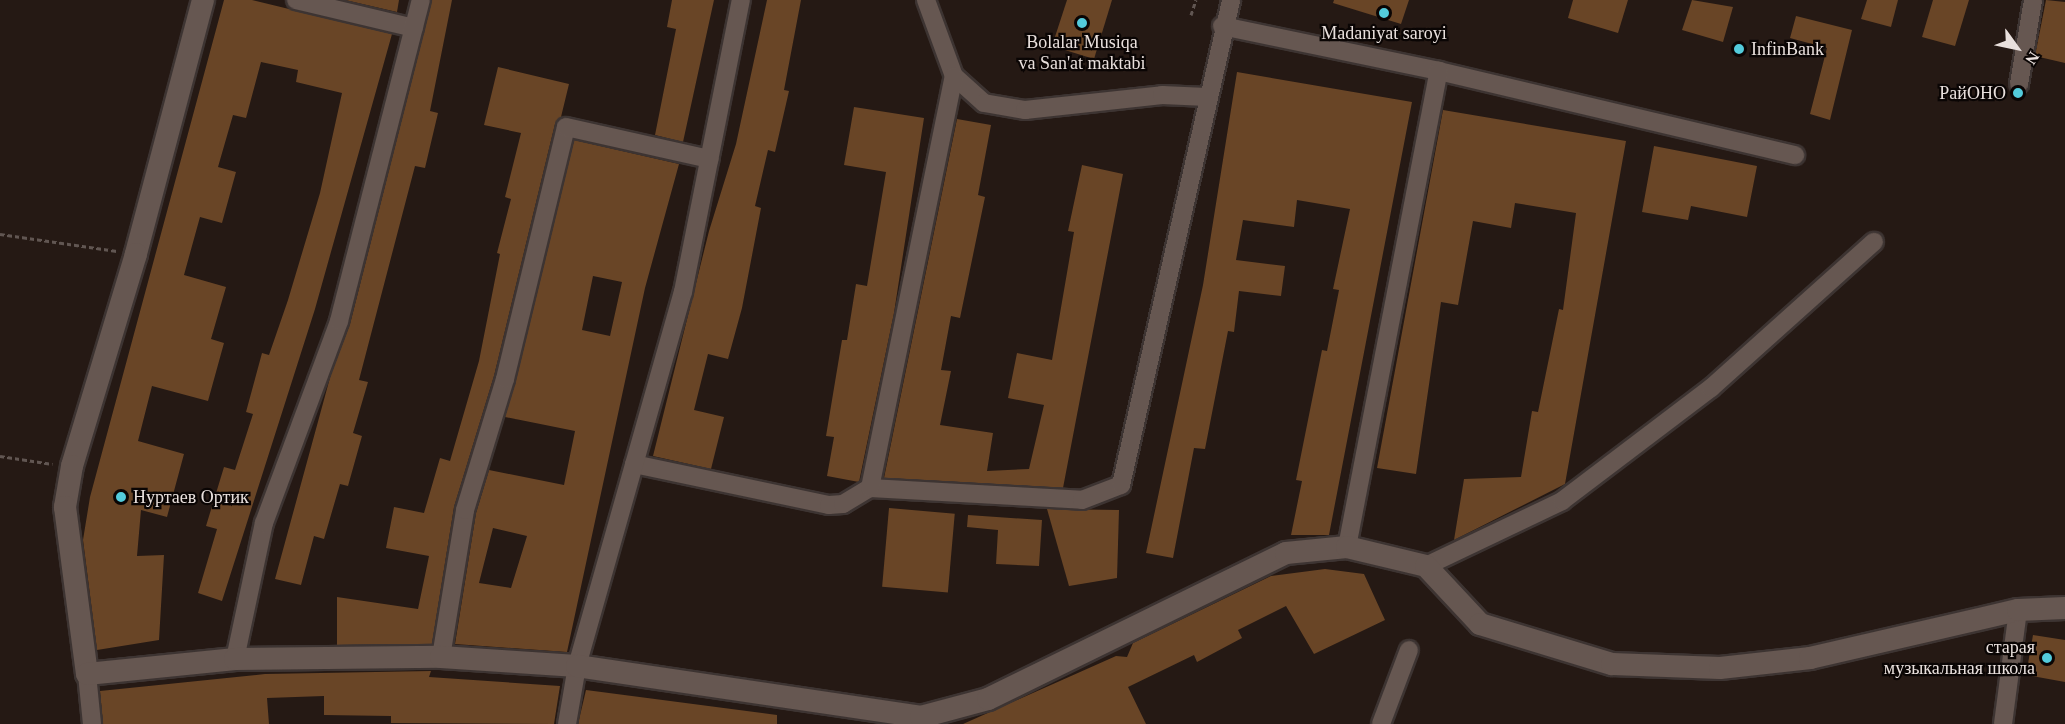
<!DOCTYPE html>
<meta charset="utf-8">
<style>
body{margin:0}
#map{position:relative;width:2065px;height:724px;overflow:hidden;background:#251914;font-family:"Times New Roman",serif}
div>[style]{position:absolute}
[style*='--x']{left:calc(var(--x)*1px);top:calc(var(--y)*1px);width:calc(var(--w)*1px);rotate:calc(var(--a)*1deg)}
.building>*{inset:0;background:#694526;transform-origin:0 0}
.path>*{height:3px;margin-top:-1.5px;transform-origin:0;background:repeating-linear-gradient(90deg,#615652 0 4.5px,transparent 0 7.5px)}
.roads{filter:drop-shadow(2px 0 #3d3432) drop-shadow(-2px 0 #3d3432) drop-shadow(0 2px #3d3432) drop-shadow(0 -2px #3d3432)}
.minor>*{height:18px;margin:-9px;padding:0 9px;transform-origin:9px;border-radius:9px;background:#665751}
.tertiary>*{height:22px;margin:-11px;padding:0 11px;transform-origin:11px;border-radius:11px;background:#665751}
.dots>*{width:16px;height:16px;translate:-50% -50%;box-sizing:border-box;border:3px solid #0a0504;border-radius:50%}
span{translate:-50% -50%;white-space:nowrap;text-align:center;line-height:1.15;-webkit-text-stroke:4.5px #0a0504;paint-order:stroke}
.poi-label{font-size:18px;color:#e9e0dd}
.left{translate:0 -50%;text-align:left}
.right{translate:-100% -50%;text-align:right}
.north{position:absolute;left:1987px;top:18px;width:60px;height:60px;-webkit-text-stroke:4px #0a0504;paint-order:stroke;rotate:123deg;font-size:16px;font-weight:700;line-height:24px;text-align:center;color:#e9e0dd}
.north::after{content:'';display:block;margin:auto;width:21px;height:27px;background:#e9e0dd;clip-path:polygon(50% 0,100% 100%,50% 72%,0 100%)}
</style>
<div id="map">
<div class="building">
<i style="clip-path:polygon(224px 0,252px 0,392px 34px,315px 309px,222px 601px,198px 593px,217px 529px,206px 526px,224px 467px,235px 470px,253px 414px,246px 412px,262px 353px,269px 355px,288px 300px,320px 193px,342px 93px,296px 82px,298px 70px,261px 62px,246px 118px,233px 115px,218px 167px,236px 172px,222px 223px,200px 217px,184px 275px,226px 287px,211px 339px,224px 343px,208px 401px,152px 386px,138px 441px,184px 454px,167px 517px,141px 510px,137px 556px,164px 555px,159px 640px,97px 650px,83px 540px,90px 497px)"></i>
<i style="clip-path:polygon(345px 0,399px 0,397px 12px)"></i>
<i style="clip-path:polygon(432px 0,452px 0,430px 111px,438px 113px,425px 168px,415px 166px,359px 380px,368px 382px,353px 433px,362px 436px,348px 486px,340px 484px,324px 539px,314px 536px,301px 585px,275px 579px,331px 374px,350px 324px)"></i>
<i style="clip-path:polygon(672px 0,714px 0,683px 142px,655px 135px,676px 29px,667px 27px)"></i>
<i style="clip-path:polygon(767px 0,801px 0,784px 90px,789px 91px,775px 152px,768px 150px,755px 206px,761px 208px,742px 308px,728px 359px,708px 354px,694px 410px,724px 417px,711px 469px,653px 456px,709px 231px,736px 144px)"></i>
<i style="clip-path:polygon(1067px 0,1112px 0,1094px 59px,1052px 46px)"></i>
<i style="clip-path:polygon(1334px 0,1409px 0,1401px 24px,1333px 3px)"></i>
<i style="clip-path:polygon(1573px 0,1628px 0,1618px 33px,1568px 18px)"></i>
<i style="clip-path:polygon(1692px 0,1733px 7px,1723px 42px,1682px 30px)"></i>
<i style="clip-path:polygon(1867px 0,1898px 0,1891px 27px,1861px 19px)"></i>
<i style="clip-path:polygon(1933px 0,1969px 0,1955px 46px,1922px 37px)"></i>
<i style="clip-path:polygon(2046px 0,2065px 2px,2065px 63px,2035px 56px)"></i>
<i style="clip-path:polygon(1796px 16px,1852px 30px,1830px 120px,1810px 114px,1827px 48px,1790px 38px)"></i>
<i style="clip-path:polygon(498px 67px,569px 84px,561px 117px,555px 124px,494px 376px,454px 507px,432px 644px,337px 645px,337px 597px,418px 609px,429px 556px,386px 548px,394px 507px,424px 513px,440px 458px,450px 461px,479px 361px,500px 254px,497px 253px,511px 199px,505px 197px,521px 133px,484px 125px)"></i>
<i style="clip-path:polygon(1237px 72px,1412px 102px,1329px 535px,1291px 535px,1302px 481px,1296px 480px,1322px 350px,1327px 351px,1339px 290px,1333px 289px,1350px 209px,1297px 200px,1294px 227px,1243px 220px,1236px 260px,1285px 266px,1281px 296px,1239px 291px,1234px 332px,1228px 331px,1205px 449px,1194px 448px,1173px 558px,1146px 553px,1203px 285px)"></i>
<i style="clip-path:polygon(854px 107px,924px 118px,894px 313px,859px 482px,827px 476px,834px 437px,826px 436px,842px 340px,847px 340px,856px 284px,867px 286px,886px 172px,844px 165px)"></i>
<i style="clip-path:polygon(1443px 110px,1626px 141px,1565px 484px,1454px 540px,1464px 479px,1521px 477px,1532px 411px,1538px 412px,1559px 309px,1563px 310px,1576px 213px,1515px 203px,1511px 228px,1473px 221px,1458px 305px,1441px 302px,1416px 474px,1377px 468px)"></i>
<i style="clip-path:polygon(957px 119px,991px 125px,978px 195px,985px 197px,960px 318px,951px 316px,941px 370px,951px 371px,940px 425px,993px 433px,987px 471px,1029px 469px,1044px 405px,1008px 398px,1017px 353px,1052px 360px,1074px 232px,1068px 231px,1082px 165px,1123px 174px,1063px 488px,884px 478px)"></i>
<i style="clip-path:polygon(evenodd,574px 140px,679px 164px,645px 288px,567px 652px,455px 644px,476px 513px,489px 470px,564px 485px,575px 431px,505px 417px,574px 140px,593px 276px,622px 282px,610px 336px,582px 330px,593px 276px,574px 140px,493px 528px,527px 536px,511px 588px,479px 583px,493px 528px)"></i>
<i style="clip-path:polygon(1654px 146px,1757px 166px,1747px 217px,1691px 206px,1688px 220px,1642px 212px)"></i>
<i style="left:889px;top:508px;width:66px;height:79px;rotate:5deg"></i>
<i style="clip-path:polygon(1047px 509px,1119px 510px,1117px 578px,1069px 586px)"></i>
<i style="clip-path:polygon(968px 515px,1042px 520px,1039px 566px,996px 564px,998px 530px,967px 527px)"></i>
<i style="clip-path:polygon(1325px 569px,1364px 574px,1385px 620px,1314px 654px,1286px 606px,1238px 630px,1242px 638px,1197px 662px,1194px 655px,1128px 687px,1146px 724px,963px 724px,1116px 656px,1127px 657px,1133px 643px,1271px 576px)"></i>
<i style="clip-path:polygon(2033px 635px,2065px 640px,2065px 682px,2026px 675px)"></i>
<i style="clip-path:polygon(431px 671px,429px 677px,560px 686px,554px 724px,391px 723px,391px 716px,324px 715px,324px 696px,267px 698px,269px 724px,103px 724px,100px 691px,265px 674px)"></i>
<i style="clip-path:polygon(586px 690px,777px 715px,777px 724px,578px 724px)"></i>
</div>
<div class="path">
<i style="--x:1191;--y:15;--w:16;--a:-72"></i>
<i style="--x:0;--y:234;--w:118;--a:8.3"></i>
<i style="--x:0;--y:456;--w:53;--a:8.7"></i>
</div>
<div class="roads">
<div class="minor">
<i style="--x:296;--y:0;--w:121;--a:13.3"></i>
<i style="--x:926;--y:0;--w:81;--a:69.8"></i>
<i style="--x:954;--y:76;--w:40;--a:42"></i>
<i style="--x:984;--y:103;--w:42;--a:9.7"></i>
<i style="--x:1025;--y:110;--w:138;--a:-6.2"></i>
<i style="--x:1162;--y:95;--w:45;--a:2.5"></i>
<i style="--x:1222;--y:26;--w:222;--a:11.7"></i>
<i style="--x:1439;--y:71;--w:366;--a:13.3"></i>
<i style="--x:2019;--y:84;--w:85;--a:-80.5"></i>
<i style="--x:634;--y:464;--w:199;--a:11.9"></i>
<i style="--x:829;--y:505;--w:14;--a:-4"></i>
<i style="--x:843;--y:504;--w:31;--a:-31"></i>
<i style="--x:870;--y:488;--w:212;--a:3.2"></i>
<i style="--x:1082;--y:500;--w:42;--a:-21"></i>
<i style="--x:1121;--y:485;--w:497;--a:-77.2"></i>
<i style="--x:870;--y:488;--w:420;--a:-78.5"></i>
<i style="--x:1347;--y:547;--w:485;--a:-79.1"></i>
<i style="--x:1426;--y:566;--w:151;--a:-25.5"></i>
<i style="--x:1562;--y:501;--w:187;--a:-37.2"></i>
<i style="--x:1711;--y:388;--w:219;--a:-41.9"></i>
<i style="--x:441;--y:657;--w:149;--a:-80.7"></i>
<i style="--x:465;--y:510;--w:137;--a:-73"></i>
<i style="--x:505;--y:379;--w:259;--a:-76.4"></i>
<i style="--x:566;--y:127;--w:147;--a:12.6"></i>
<i style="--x:235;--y:659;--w:139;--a:-78"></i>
<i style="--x:264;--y:523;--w:215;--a:-69.6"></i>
<i style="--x:339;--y:321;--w:331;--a:-75.7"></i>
<i style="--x:87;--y:674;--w:50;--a:84.3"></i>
<i style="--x:567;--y:724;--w:59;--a:-80.2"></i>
<i style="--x:577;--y:666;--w:389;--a:-74.2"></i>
<i style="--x:683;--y:292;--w:298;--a:-78.8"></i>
<i style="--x:1381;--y:724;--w:79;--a:-69.3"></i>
<i style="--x:2003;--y:724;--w:115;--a:-82.5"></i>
</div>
<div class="tertiary">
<i style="--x:203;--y:0;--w:263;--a:104.8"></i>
<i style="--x:136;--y:254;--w:221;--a:106.8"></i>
<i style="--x:72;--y:466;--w:42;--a:99.7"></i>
<i style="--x:65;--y:507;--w:168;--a:82.5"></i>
<i style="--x:87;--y:674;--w:149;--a:-5.8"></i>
<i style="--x:235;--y:659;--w:206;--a:-0.6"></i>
<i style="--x:441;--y:657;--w:136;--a:3.8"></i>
<i style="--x:577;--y:666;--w:348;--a:8.4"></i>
<i style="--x:921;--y:717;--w:69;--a:-15"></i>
<i style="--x:988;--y:699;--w:332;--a:-26.1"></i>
<i style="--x:1286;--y:553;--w:61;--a:-5.6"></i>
<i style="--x:1347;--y:547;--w:81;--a:13.5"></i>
<i style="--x:1426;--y:566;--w:79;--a:47"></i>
<i style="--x:1480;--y:624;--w:138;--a:16.9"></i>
<i style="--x:1612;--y:664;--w:108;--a:2.1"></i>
<i style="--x:1720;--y:668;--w:91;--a:-6.3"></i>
<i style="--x:1810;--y:658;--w:213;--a:-13"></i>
<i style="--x:2018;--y:610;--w:47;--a:-2.4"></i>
</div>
</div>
<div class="dots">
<i style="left:1384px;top:13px;background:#53cbdb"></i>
<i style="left:1082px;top:23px;background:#53cbdb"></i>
<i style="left:1739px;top:49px;background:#53cbdb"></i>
<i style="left:2018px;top:93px;background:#53cbdb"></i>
<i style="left:121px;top:497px;background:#53cbdb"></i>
<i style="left:2047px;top:658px;background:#53cbdb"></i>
</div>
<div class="poi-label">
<span style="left:1384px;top:33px">Madaniyat saroyi</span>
<span style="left:1082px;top:53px">Bolalar Musiqa<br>va San'at maktabi</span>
<span class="left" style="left:1751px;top:49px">InfinBank</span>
<span class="right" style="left:2006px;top:93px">РайОНО</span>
<span class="left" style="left:133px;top:497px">Нуртаев Ортик</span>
<span class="right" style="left:2035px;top:658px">старая<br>музыкальная школа</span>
</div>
<div class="north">N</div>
</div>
